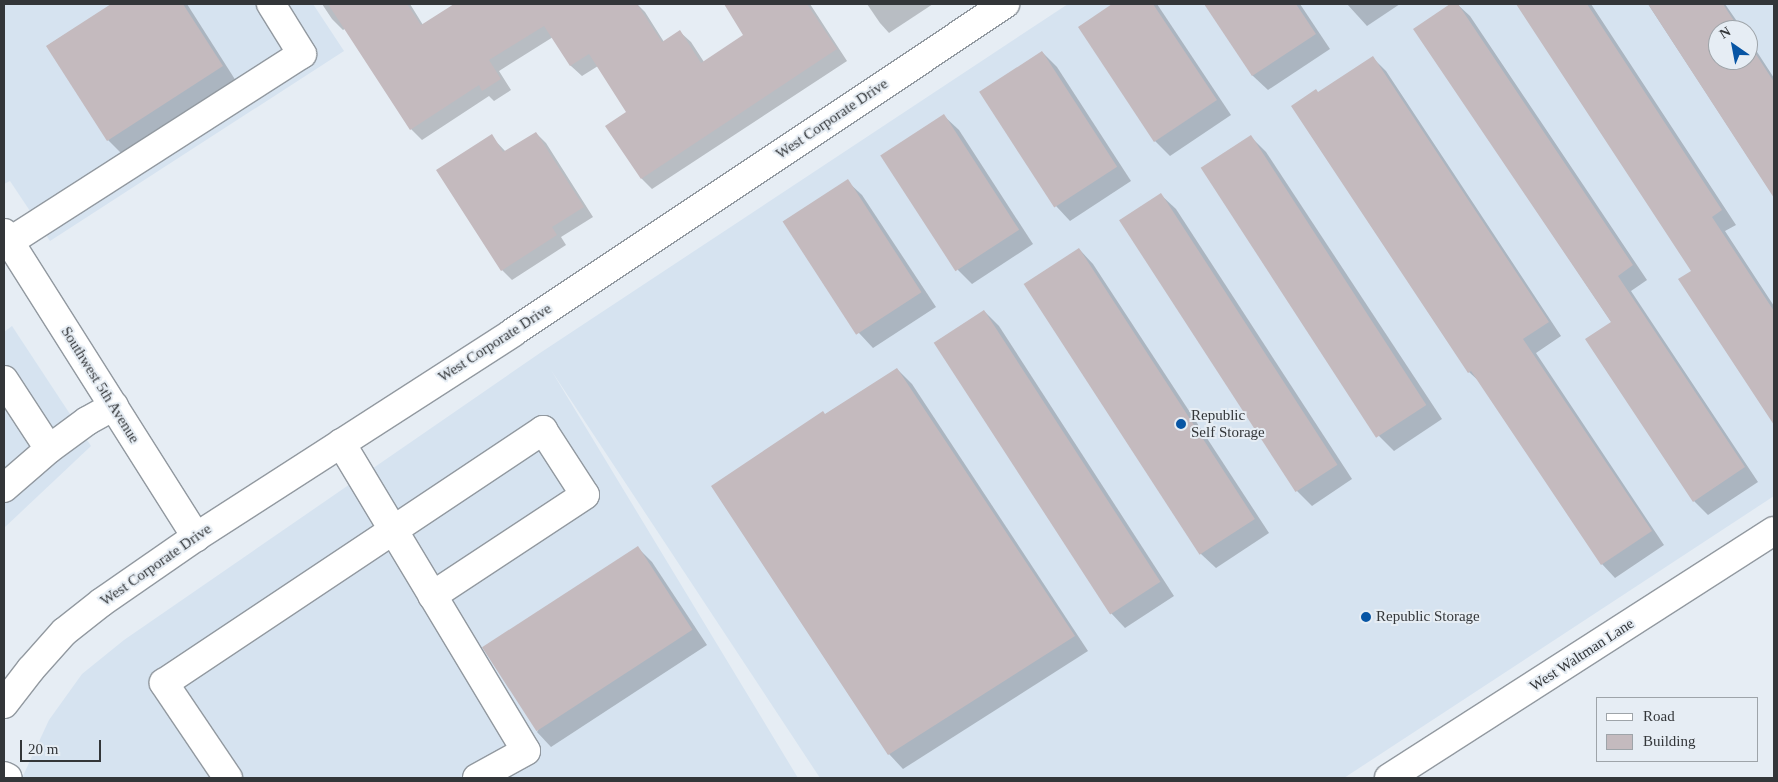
<!DOCTYPE html>
<style>
body{margin:0}
#map{position:relative;width:1778px;height:782px;overflow:hidden;background:#e6edf4;font-family:"Times New Roman",serif}
div>[style]{position:absolute}
[style*='--x']{left:calc(var(--x)*1px);top:calc(var(--y)*1px);width:calc(var(--w)*1px);rotate:calc(var(--a)*1deg)}
.built>*{inset:0;background:#d6e3f0}
.shadow>*{inset:0;background:#0003}
.building>*{inset:0;background:#c4babe;transform-origin:0 0}
.roads{filter:drop-shadow(1px 0 #9299a0) drop-shadow(-1px 0 #9299a0) drop-shadow(0 1px #9299a0) drop-shadow(0 -1px #9299a0)}
.minor>*{height:28px;margin:-14px;padding:0 14px;transform-origin:14px;border-radius:14px;background:#fff}
.dots>*{width:14px;height:14px;translate:-50% -50%;box-sizing:border-box;border:2px solid #e6edf4;border-radius:50%}
span{translate:-50% -50%;white-space:nowrap;text-align:center;line-height:1.15;-webkit-text-stroke:4px #e6edf4;paint-order:stroke}
.street-label{font-size:15px;color:#333639}
.poi-label{font-size:15px;color:#333639}
.left{translate:0 -50%;text-align:left}
.frame{position:absolute;inset:0;border:5px solid #333639;pointer-events:none}
.legend{position:absolute;left:1596px;top:697px;width:162px;height:65px;box-sizing:border-box;background:#e6edf4;border:1px solid #9ea4a9;margin:0;padding:6px 9px;list-style:none;font-size:15px;color:#333639}
.legend li{display:flex;align-items:center;gap:10px;height:25px}
.legend b{width:25px;border:1px solid #9ea4a9}
.north{position:absolute;left:1708px;top:20px;width:50px;height:50px;box-sizing:border-box;background:#e6edf4;border:1px solid #9ea4a9;border-radius:50%;rotate:327deg;font-size:14px;font-weight:700;line-height:20px;text-align:center;color:#333639}
.north::after{content:'';display:block;margin:auto;width:18px;height:22px;background:#0755a4;clip-path:polygon(50% 0,100% 100%,50% 72%,0 100%)}
.scale{position:absolute;left:20px;top:740px;width:81px;height:22px;box-sizing:border-box;border:2px solid #333639;border-top:0;padding-left:6px;font-size:15px;line-height:18px;white-space:nowrap;color:#333639;-webkit-text-stroke:4px #e6edf4;paint-order:stroke}
</style>
<div id="map">
<div class="built">
<i style="clip-path:polygon(4px 4px,313px 4px,344px 51px,50px 241px,10px 181px,4px 184px)"></i>
<i style="clip-path:polygon(evenodd,1068px 4px,1774px 4px,1774px 496px,1344px 778px,820px 778px,551px 370px,798px 778px,22px 778px,49px 720px,82px 674px,124px 640px,540px 353px,1068px 4px,1718px 30px,1748px 30px,1748px 60px,1718px 60px,1718px 30px)"></i>
<i style="clip-path:polygon(12px 326px,91px 446px,4px 528px,4px 332px)"></i>
</div>
<div class="shadow">
<i style="clip-path:polygon(113px 4px,187px 4px,236px 81px,122px 154px,108px 140px,47px 46px)"></i>
<i style="clip-path:polygon(322px 4px,410px 4px,423px 25px,456px 4px,611px 4px,617px 12px,629px 4px,637px 4px,645px 12px,664px 42px,680px 32px,691px 42px,704px 62px,745px 35px,725px 4px,810px 4px,847px 61px,652px 189px,642px 179px,628px 113px,598px 66px,582px 76px,571px 66px,553px 37px,499px 71px,511px 90px,494px 101px,489px 96px,422px 140px,411px 129px,346px 28px,343px 30px,332px 19px)"></i>
<i style="clip-path:polygon(867px 4px,933px 4px,889px 33px,880px 23px)"></i>
<i style="clip-path:polygon(1114px 4px,1157px 4px,1231px 115px,1170px 156px,1155px 141px,1079px 27px)"></i>
<i style="clip-path:polygon(1205px 4px,1300px 4px,1330px 49px,1268px 90px,1253px 76px)"></i>
<i style="clip-path:polygon(1347px 4px,1400px 4px,1367px 26px)"></i>
<i style="clip-path:polygon(1452px 4px,1457px 4px,1470px 16px,1647px 280px,1631px 291px,1758px 482px,1708px 515px,1694px 501px,1612px 323px,1415px 29px)"></i>
<i style="clip-path:polygon(1518px 4px,1591px 4px,1736px 225px,1725px 231px,1774px 306px,1774px 422px,1680px 279px,1693px 271px)"></i>
<i style="clip-path:polygon(1648px 4px,1725px 4px,1743px 30px,1718px 30px,1718px 60px,1748px 60px,1748px 38px,1774px 78px,1774px 192px,1765px 183px)"></i>
<i style="clip-path:polygon(1042px 52px,1057px 67px,1131px 181px,1070px 221px,1056px 206px)"></i>
<i style="clip-path:polygon(1373px 58px,1386px 71px,1561px 336px,1536px 353px,1664px 545px,1615px 578px,1602px 564px,1481px 383px,1469px 372px,1293px 107px,1319px 94px)"></i>
<i style="clip-path:polygon(944px 116px,959px 130px,1033px 244px,972px 284px,958px 270px)"></i>
<i style="clip-path:polygon(536px 133px,546px 143px,593px 217px,561px 237px,566px 245px,512px 280px,502px 270px,491px 136px,506px 152px)"></i>
<i style="clip-path:polygon(1251px 137px,1266px 152px,1442px 419px,1394px 451px,1379px 436px)"></i>
<i style="clip-path:polygon(847px 181px,862px 195px,936px 307px,873px 348px,859px 333px)"></i>
<i style="clip-path:polygon(1161px 195px,1176px 209px,1352px 479px,1312px 506px,1297px 491px)"></i>
<i style="clip-path:polygon(1079px 249px,1093px 264px,1269px 533px,1216px 568px,1201px 554px)"></i>
<i style="clip-path:polygon(984px 311px,999px 326px,1174px 596px,1125px 628px,1111px 613px)"></i>
<i style="clip-path:polygon(897px 369px,912px 384px,1088px 651px,903px 769px,889px 754px,713px 486px)"></i>
<i style="clip-path:polygon(638px 548px,652px 562px,707px 645px,551px 747px,537px 732px)"></i>
</div>
<div class="building">
<i style="clip-path:polygon(111px 4px,183px 4px,223px 66px,107px 141px,46px 46px)"></i>
<i style="clip-path:polygon(328px 4px,407px 4px,421px 25px,454px 4px,637px 4px,662px 42px,680px 30px,701px 63px,743px 35px,724px 4px,807px 4px,837px 49px,641px 179px,605px 126px,626px 112px,589px 54px,570px 66px,544px 26px,489px 60px,501px 79px,482px 91px,479px 85px,410px 130px)"></i>
<i style="clip-path:polygon(1112px 4px,1153px 4px,1217px 100px,1154px 142px,1078px 27px)"></i>
<i style="clip-path:polygon(1204px 4px,1296px 4px,1316px 34px,1252px 76px)"></i>
<i style="clip-path:polygon(1450px 4px,1458px 4px,1633px 265px,1618px 276px,1745px 467px,1693px 502px,1585px 339px,1611px 322px,1413px 29px)"></i>
<i style="clip-path:polygon(1516px 4px,1587px 4px,1722px 210px,1712px 217px,1774px 311px,1774px 425px,1678px 279px,1691px 271px)"></i>
<i style="clip-path:polygon(1648px 4px,1723px 4px,1740px 30px,1718px 30px,1718px 60px,1748px 60px,1748px 42px,1774px 82px,1774px 198px)"></i>
<i style="left:1042px;top:51px;width:138px;height:75px;rotate:57deg"></i>
<i style="clip-path:polygon(1373px 56px,1549px 322px,1523px 339px,1652px 531px,1601px 565px,1471px 371px,1468px 373px,1291px 106px,1316px 89px,1318px 92px)"></i>
<i style="left:944px;top:114px;width:138px;height:76px;rotate:57deg"></i>
<i style="clip-path:polygon(536px 132px,584px 207px,552px 227px,557px 235px,501px 271px,436px 170px,492px 134px,503px 152px)"></i>
<i style="left:1251px;top:135px;width:322px;height:60px;rotate:57deg"></i>
<i style="left:848px;top:179px;width:135px;height:78px;rotate:57deg"></i>
<i style="left:1161px;top:193px;width:324px;height:50px;rotate:57deg"></i>
<i style="left:1079px;top:248px;width:323px;height:66px;rotate:57deg"></i>
<i style="left:984px;top:310px;width:324px;height:60px;rotate:57deg"></i>
<i style="clip-path:polygon(897px 368px,1075px 636px,888px 755px,711px 486px,823px 411px,825px 414px)"></i>
<i style="left:638px;top:546px;width:100px;height:186px;rotate:57deg"></i>
</div>
<div class="roads">
<div class="minor">
<i style="--x:4;--y:233;--w:360;--a:57.7"></i>
<i style="--x:9;--y:242;--w:348;--a:-32.7"></i>
<i style="--x:302;--y:54;--w:59;--a:-121.8"></i>
<i style="--x:4;--y:380;--w:82;--a:56.9"></i>
<i style="--x:341;--y:443;--w:359;--a:59"></i>
<i style="--x:526;--y:751;--w:56;--a:151.1"></i>
<i style="--x:4;--y:488;--w:60;--a:-40.9"></i>
<i style="--x:49;--y:449;--w:47;--a:-36.4"></i>
<i style="--x:87;--y:421;--w:31;--a:-29"></i>
<i style="--x:4;--y:704;--w:44;--a:-52.4"></i>
<i style="--x:31;--y:669;--w:50;--a:-48.3"></i>
<i style="--x:64;--y:632;--w:48;--a:-38.3"></i>
<i style="--x:102;--y:602;--w:114;--a:-34.7"></i>
<i style="--x:196;--y:537;--w:376;--a:-32.8"></i>
<i style="--x:512;--y:333;--w:593;--a:-33.72"></i>
<i style="--x:4;--y:776;--w:4;--a:27"></i>
<i style="--x:228;--y:778;--w:115;--a:-124"></i>
<i style="--x:164;--y:683;--w:456;--a:-33.7"></i>
<i style="--x:543;--y:430;--w:77;--a:57.1"></i>
<i style="--x:585;--y:495;--w:183;--a:146.6"></i>
<i style="--x:1389;--y:778;--w:457;--a:-32.7"></i>
</div>
</div>
<div class="dots">
<i style="left:1181px;top:424px;background:#0755a4"></i>
<i style="left:1366px;top:617px;background:#0755a4"></i>
</div>
<div class="street-label">
<span style="left:832px;top:119px;rotate:-34deg">West Corporate Drive</span>
<span style="left:495px;top:343px;rotate:-33deg">West Corporate Drive</span>
<span style="left:100px;top:385px;rotate:58deg">Southwest 5th Avenue</span>
<span style="left:156px;top:565px;rotate:-35deg">West Corporate Drive</span>
<span style="left:1582px;top:655px;rotate:-33deg">West Waltman Lane</span>
</div>
<div class="poi-label">
<span class="left" style="left:1191px;top:424px">Republic<br>Self Storage</span>
<span class="left" style="left:1376px;top:617px">Republic Storage</span>
</div>
<div class="frame"></div>
<ul class="legend">
<li><b style="height:6px;background:#fff"></b>Road</li>
<li><b style="height:14px;background:#c4babe"></b>Building</li>
</ul>
<div class="north">N</div>
<div class="scale">20 m</div>
</div>
